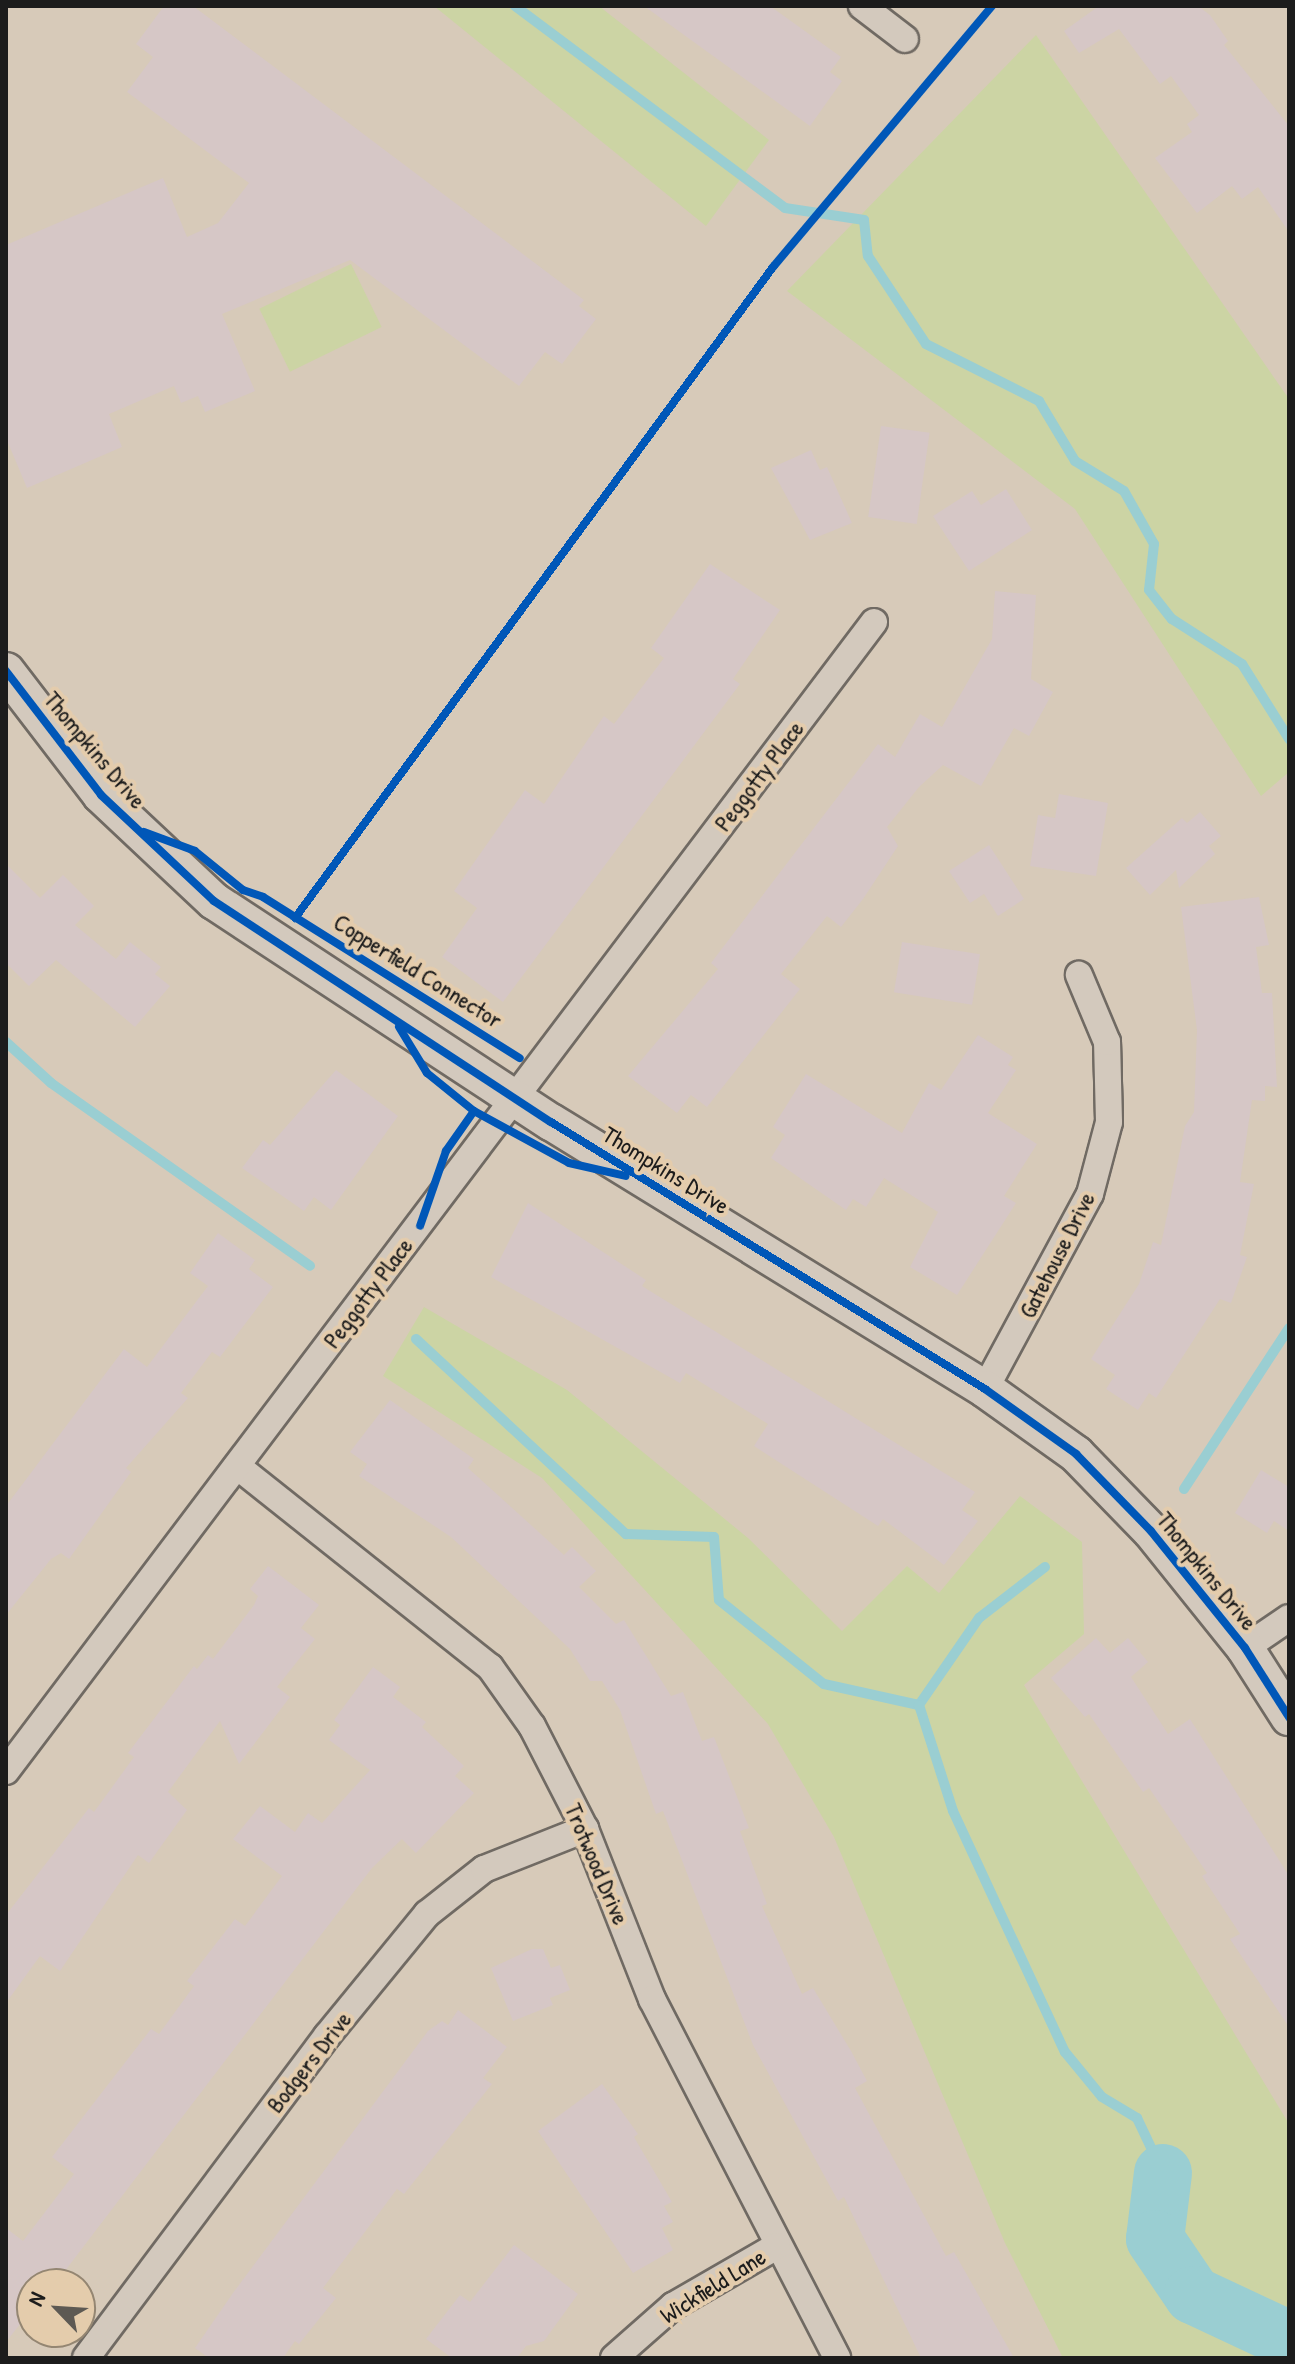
<!DOCTYPE html>
<style>
body{margin:0}
#map{position:relative;width:1295px;height:2364px;overflow:hidden;background:#d7cab9;font-family:"Patrick Hand",sans-serif}
div>[style]{position:absolute}
[style*='--x']{left:calc(var(--x)*1px);top:calc(var(--y)*1px);width:calc(var(--w)*1px);rotate:calc(var(--a)*1deg)}
.green>*{inset:0;background:#ccd4a4;transform-origin:0 0}
.stream>*{height:10px;margin:-5px;padding:0 5px;transform-origin:5px;border-radius:5px;background:#9aced2}
.river>*{height:58px;margin:-29px;padding:0 29px;transform-origin:29px;border-radius:29px;background:#9aced2}
.building>*{inset:0;background:#d6c7c6;transform-origin:0 0}
.roads{filter:drop-shadow(2px 0 #706a63) drop-shadow(-2px 0 #706a63) drop-shadow(0 2px #706a63) drop-shadow(0 -2px #706a63)}
.street>*{height:26px;margin:-13px;padding:0 13px;transform-origin:13px;border-radius:13px;background:#d3c9bd}
.secondary>*{height:36px;margin:-18px;padding:0 18px;transform-origin:18px;border-radius:18px;background:#d3c9bd}
.cycleway>*{height:8px;margin:-4px;padding:0 4px;transform-origin:4px;border-radius:4px;background:#0057b8}
span{translate:-50% -50%;white-space:nowrap;text-align:center;line-height:1.15;-webkit-text-stroke:8px #e4ccac;paint-order:stroke}
.street-label{font-size:24px;color:#1c1c1c}
.frame{position:absolute;inset:0;border:8px solid #1c1c1c;pointer-events:none}
.north{position:absolute;left:16px;top:2268px;width:80px;height:80px;box-sizing:border-box;background:#e4ccac;border:2px solid #948672;border-radius:50%;rotate:295deg;font-size:22px;font-weight:700;line-height:32px;text-align:center;color:#1c1c1c}
.north::after{content:'';display:block;margin:auto;width:28px;height:36px;background:#5d5953;clip-path:polygon(50% 0,100% 100%,50% 72%,0 100%)}
</style>
<div id="map">
<div class="green">
<i style="clip-path:polygon(434px 6px,599px 6px,769px 140px,706px 226px)"></i>
<i style="clip-path:polygon(1036px 35px,1289px 399px,1289px 772px,1261px 796px,1075px 509px,787px 291px)"></i>
<i style="left:351px;top:264px;width:70px;height:102px;rotate:64deg"></i>
<i style="clip-path:polygon(424px 1307px,567px 1390px,748px 1538px,842px 1631px,907px 1566px,939px 1593px,1020px 1496px,1082px 1542px,1084px 1634px,1024px 1685px,1289px 2124px,1289px 2358px,1063px 2358px,1005px 2243px,834px 1837px,768px 1724px,542px 1478px,383px 1376px)"></i>
</div>
<div class="stream">
<i style="--x:515;--y:6;--w:337;--a:36.8"></i>
<i style="--x:785;--y:208;--w:80;--a:8.6"></i>
<i style="--x:864;--y:220;--w:36;--a:84"></i>
<i style="--x:868;--y:256;--w:105;--a:56.6"></i>
<i style="--x:926;--y:344;--w:127;--a:26.8"></i>
<i style="--x:1039;--y:401;--w:70;--a:59"></i>
<i style="--x:1075;--y:461;--w:57;--a:31.5"></i>
<i style="--x:1124;--y:491;--w:61;--a:60.5"></i>
<i style="--x:1154;--y:544;--w:46;--a:96.2"></i>
<i style="--x:1149;--y:590;--w:37;--a:52"></i>
<i style="--x:1172;--y:619;--w:83;--a:32.7"></i>
<i style="--x:1242;--y:664;--w:89;--a:57.9"></i>
<i style="--x:6;--y:1042;--w:61;--a:42.3"></i>
<i style="--x:51;--y:1083;--w:317;--a:35.2"></i>
<i style="--x:416;--y:1339;--w:287;--a:42.9"></i>
<i style="--x:626;--y:1534;--w:88;--a:2"></i>
<i style="--x:714;--y:1537;--w:63;--a:85.5"></i>
<i style="--x:719;--y:1600;--w:134;--a:38.7"></i>
<i style="--x:824;--y:1684;--w:97;--a:12.5"></i>
<i style="--x:1184;--y:1489;--w:192;--a:-56.9"></i>
<i style="--x:1045;--y:1567;--w:83;--a:142.3"></i>
<i style="--x:979;--y:1618;--w:106;--a:124.6"></i>
<i style="--x:919;--y:1705;--w:111;--a:72.2"></i>
<i style="--x:953;--y:1811;--w:266;--a:65.1"></i>
<i style="--x:1065;--y:2052;--w:58;--a:50.6"></i>
<i style="--x:1102;--y:2097;--w:41;--a:31"></i>
<i style="--x:1137;--y:2118;--w:61;--a:64.7"></i>
</div>
<div class="river">
<i style="--x:1163;--y:2173;--w:66;--a:96.9"></i>
<i style="--x:1155;--y:2239;--w:68;--a:55.8"></i>
<i style="--x:1193;--y:2295;--w:106;--a:25.1"></i>
</div>
<div class="building">
<i style="clip-path:polygon(164px 6px,193px 6px,584px 300px,579px 306px,596px 319px,562px 364px,545px 352px,519px 386px,350px 260px,222px 314px,255px 391px,205px 412px,198px 396px,181px 403px,174px 386px,109px 414px,122px 447px,27px 488px,6px 438px,6px 245px,163px 178px,187px 237px,218px 223px,249px 183px,127px 92px,153px 57px,136px 44px)"></i>
<i style="clip-path:polygon(644px 6px,770px 6px,841px 57px,830px 72px,842px 81px,810px 126px)"></i>
<i style="clip-path:polygon(1099px 6px,1198px 6px,1210px 15px,1228px 41px,1224px 45px,1289px 126px,1289px 232px,1258px 187px,1242px 199px,1232px 186px,1197px 213px,1155px 158px,1192px 132px,1187px 124px,1199px 115px,1171px 76px,1160px 84px,1119px 29px,1079px 53px,1064px 31px)"></i>
<i style="left:881px;top:426px;width:49px;height:92px;rotate:8deg"></i>
<i style="clip-path:polygon(811px 450px,820px 470px,827px 467px,852px 523px,810px 540px,771px 468px)"></i>
<i style="clip-path:polygon(1006px 489px,1032px 530px,969px 571px,933px 516px,972px 491px,981px 505px)"></i>
<i style="clip-path:polygon(710px 564px,780px 610px,733px 679px,740px 684px,503px 1002px,442px 957px,477px 908px,454px 891px,525px 790px,544px 804px,604px 716px,614px 724px,664px 658px,651px 648px)"></i>
<i style="clip-path:polygon(995px 591px,1036px 595px,1031px 679px,1053px 692px,1029px 736px,1014px 728px,981px 786px,943px 765px,919px 787px,887px 827px,898px 846px,863px 899px,841px 927px,827px 916px,781px 974px,800px 989px,707px 1107px,691px 1095px,677px 1113px,628px 1076px,718px 969px,711px 963px,878px 744px,895px 757px,920px 714px,942px 727px,992px 639px)"></i>
<i style="clip-path:polygon(1059px 794px,1108px 803px,1096px 876px,1030px 866px,1038px 815px,1055px 818px)"></i>
<i style="clip-path:polygon(1200px 812px,1221px 836px,1209px 846px,1215px 854px,1179px 888px,1176px 870px,1150px 895px,1126px 868px,1182px 818px,1187px 823px)"></i>
<i style="clip-path:polygon(989px 845px,1024px 899px,998px 916px,984px 894px,970px 903px,949px 871px)"></i>
<i style="clip-path:polygon(6px 864px,40px 898px,63px 875px,94px 906px,75px 925px,116px 959px,130px 942px,161px 967px,155px 974px,170px 986px,135px 1027px,56px 960px,29px 986px,6px 963px)"></i>
<i style="clip-path:polygon(1259px 897px,1269px 945px,1256px 947px,1262px 993px,1272px 993px,1277px 1087px,1265px 1086px,1265px 1101px,1252px 1100px,1240px 1182px,1254px 1184px,1240px 1255px,1247px 1257px,1231px 1303px,1220px 1299px,1156px 1398px,1149px 1393px,1138px 1410px,1106px 1389px,1115px 1375px,1091px 1359px,1139px 1284px,1153px 1242px,1161px 1245px,1185px 1126px,1194px 1112px,1197px 1030px,1181px 907px)"></i>
<i style="left:902px;top:942px;width:79px;height:51px;rotate:9deg"></i>
<i style="clip-path:polygon(978px 1035px,1013px 1057px,1008px 1065px,1016px 1070px,988px 1113px,1037px 1144px,1004px 1196px,1016px 1203px,957px 1295px,910px 1267px,938px 1212px,884px 1178px,866px 1207px,853px 1199px,846px 1210px,771px 1158px,785px 1135px,773px 1127px,806px 1074px,902px 1133px,929px 1083px,941px 1090px)"></i>
<i style="clip-path:polygon(336px 1070px,398px 1116px,331px 1210px,314px 1197px,304px 1211px,242px 1168px,263px 1140px,270px 1145px)"></i>
<i style="clip-path:polygon(528px 1203px,646px 1280px,642px 1286px,975px 1492px,962px 1510px,978px 1521px,944px 1565px,883px 1519px,878px 1526px,754px 1446px,768px 1424px,686px 1373px,680px 1383px,491px 1277px)"></i>
<i style="clip-path:polygon(218px 1233px,255px 1260px,249px 1269px,273px 1287px,220px 1357px,212px 1352px,181px 1393px,188px 1398px,126px 1468px,131px 1472px,69px 1559px,61px 1553px,51px 1559px,6px 1615px,6px 1506px,124px 1349px,147px 1367px,165px 1343px,208px 1286px,190px 1273px)"></i>
<i style="clip-path:polygon(390px 1400px,474px 1459px,468px 1468px,564px 1555px,572px 1547px,596px 1571px,579px 1587px,616px 1624px,624px 1620px,671px 1696px,683px 1692px,702px 1741px,714px 1737px,749px 1828px,740px 1831px,767px 1904px,762px 1906px,802px 1994px,813px 1988px,851px 2051px,867px 2081px,855px 2088px,946px 2256px,954px 2252px,1014px 2358px,921px 2358px,844px 2197px,838px 2201px,753px 2045px,663px 1811px,656px 1814px,620px 1710px,602px 1681px,590px 1681px,570px 1649px,451px 1537px,359px 1476px,367px 1464px,350px 1452px)"></i>
<i style="clip-path:polygon(1261px 1470px,1289px 1487px,1289px 1531px,1274px 1521px,1267px 1533px,1235px 1513px)"></i>
<i style="clip-path:polygon(268px 1566px,319px 1605px,301px 1628px,315px 1639px,277px 1687px,290px 1697px,239px 1764px,220px 1721px,168px 1792px,187px 1810px,149px 1863px,138px 1855px,60px 1971px,40px 1956px,6px 2003px,6px 1915px,89px 1808px,94px 1812px,134px 1757px,128px 1753px,194px 1666px,197px 1669px,208px 1655px,213px 1659px,254px 1605px,258px 1596px,250px 1589px)"></i>
<i style="clip-path:polygon(1096px 1638px,1110px 1653px,1128px 1638px,1148px 1662px,1131px 1677px,1168px 1734px,1190px 1719px,1289px 1876px,1289px 2027px,1230px 1939px,1240px 1934px,1202px 1876px,1207px 1873px,1149px 1788px,1143px 1792px,1089px 1714px,1085px 1717px,1051px 1678px)"></i>
<i style="clip-path:polygon(373px 1667px,400px 1687px,393px 1697px,426px 1722px,422px 1727px,464px 1766px,455px 1776px,474px 1793px,416px 1853px,402px 1839px,372px 1868px,55px 2284px,32px 2284px,32px 2309px,6px 2342px,6px 2228px,23px 2241px,74px 2174px,52px 2157px,151px 2029px,159px 2034px,194px 1986px,187px 1981px,235px 1919px,245px 1926px,282px 1876px,233px 1839px,260px 1806px,295px 1832px,308px 1813px,322px 1823px,370px 1770px,329px 1740px,340px 1725px,334px 1720px)"></i>
<i style="clip-path:polygon(532px 1949px,543px 1949px,551px 1968px,560px 1965px,570px 1990px,550px 1998px,553px 2005px,513px 2021px,491px 1968px)"></i>
<i style="clip-path:polygon(458px 2010px,507px 2047px,483px 2078px,492px 2084px,404px 2194px,397px 2189px,323px 2288px,336px 2298px,299px 2344px,295px 2341px,283px 2358px,209px 2358px,195px 2348px,233px 2293px,428px 2031px,442px 2021px,448px 2025px)"></i>
<i style="clip-path:polygon(602px 2084px,638px 2134px,634px 2137px,672px 2202px,664px 2206px,673px 2222px,662px 2228px,673px 2250px,633px 2273px,538px 2131px)"></i>
<i style="clip-path:polygon(514px 2245px,578px 2294px,544px 2341px,526px 2346px,517px 2358px,452px 2358px,426px 2339px,460px 2295px,470px 2302px)"></i>
</div>
<div class="roads">
<div class="street">
<i style="--x:862;--y:6;--w:54;--a:37.5"></i>
<i style="--x:985;--y:1389;--w:221;--a:-61.7"></i>
<i style="--x:1090;--y:1194;--w:74;--a:-75.2"></i>
<i style="--x:1109;--y:1122;--w:80;--a:-91.4"></i>
<i style="--x:1107;--y:1042;--w:73;--a:-112.7"></i>
<i style="--x:237;--y:1466;--w:323;--a:38.5"></i>
<i style="--x:490;--y:1667;--w:72;--a:54.6"></i>
<i style="--x:532;--y:1726;--w:116;--a:62.8"></i>
<i style="--x:585;--y:1829;--w:183;--a:68.5"></i>
<i style="--x:652;--y:1999;--w:404;--a:62.7"></i>
<i style="--x:1245;--y:1648;--w:53;--a:-34.3"></i>
<i style="--x:6;--y:1771;--w:1440;--a:-52.93"></i>
<i style="--x:86;--y:2358;--w:402;--a:-53.2"></i>
<i style="--x:327;--y:2036;--w:158;--a:-50.7"></i>
<i style="--x:427;--y:1914;--w:73;--a:-38.3"></i>
<i style="--x:484;--y:1869;--w:109;--a:-21.6"></i>
<i style="--x:614;--y:2358;--w:79;--a:-41.4"></i>
<i style="--x:673;--y:2306;--w:120;--a:-30"></i>
</div>
<div class="secondary">
<i style="--x:6;--y:671;--w:156;--a:52.5"></i>
<i style="--x:101;--y:795;--w:155;--a:43.2"></i>
<i style="--x:214;--y:901;--w:403;--a:33.3"></i>
<i style="--x:551;--y:1122;--w:510;--a:31.6"></i>
<i style="--x:985;--y:1389;--w:112;--a:35.5"></i>
<i style="--x:1076;--y:1454;--w:107;--a:45.8"></i>
<i style="--x:1151;--y:1531;--w:150;--a:51.2"></i>
<i style="--x:1245;--y:1648;--w:82;--a:57.5"></i>
</div>
</div>
<div class="cycleway">
<i style="--x:6;--y:671;--w:156;--a:52.5"></i>
<i style="--x:101;--y:795;--w:155;--a:43.2"></i>
<i style="--x:214;--y:901;--w:403;--a:33.3"></i>
<i style="--x:551;--y:1122;--w:510;--a:31.6"></i>
<i style="--x:985;--y:1389;--w:112;--a:35.5"></i>
<i style="--x:1076;--y:1454;--w:107;--a:45.8"></i>
<i style="--x:1151;--y:1531;--w:150;--a:51.2"></i>
<i style="--x:1245;--y:1648;--w:82;--a:57.5"></i>
<i style="--x:144;--y:832;--w:54;--a:20.4"></i>
<i style="--x:195;--y:851;--w:62;--a:39.1"></i>
<i style="--x:243;--y:890;--w:21;--a:19"></i>
<i style="--x:263;--y:897;--w:303;--a:32.1"></i>
<i style="--x:295;--y:918;--w:808;--a:-53.71"></i>
<i style="--x:773;--y:267;--w:341;--a:-50"></i>
<i style="--x:399;--y:1027;--w:54;--a:58.7"></i>
<i style="--x:427;--y:1073;--w:60;--a:39"></i>
<i style="--x:474;--y:1111;--w:49;--a:125"></i>
<i style="--x:446;--y:1151;--w:79;--a:109.1"></i>
<i style="--x:474;--y:1111;--w:108;--a:28.7"></i>
<i style="--x:569;--y:1163;--w:58;--a:12.8"></i>
</div>
<div class="street-label">
<span style="left:95px;top:750px;rotate:50deg">Thompkins Drive</span>
<span style="left:759px;top:776px;rotate:-53deg">Peggotty Place</span>
<span style="left:418px;top:971px;rotate:32deg">Copperfield Connector</span>
<span style="left:666px;top:1170px;rotate:32deg">Thompkins Drive</span>
<span style="left:1057px;top:1255px;rotate:-63deg">Gatehouse Drive</span>
<span style="left:368px;top:1293px;rotate:-53deg">Peggotty Place</span>
<span style="left:1207px;top:1571px;rotate:51deg">Thompkins Drive</span>
<span style="left:597px;top:1864px;rotate:67deg">Trotwood Drive</span>
<span style="left:309px;top:2062px;rotate:-52deg">Bodgers Drive</span>
<span style="left:713px;top:2286px;rotate:-32deg">Wickfield Lane</span>
</div>
<div class="frame"></div>
<div class="north">N</div>
</div>
